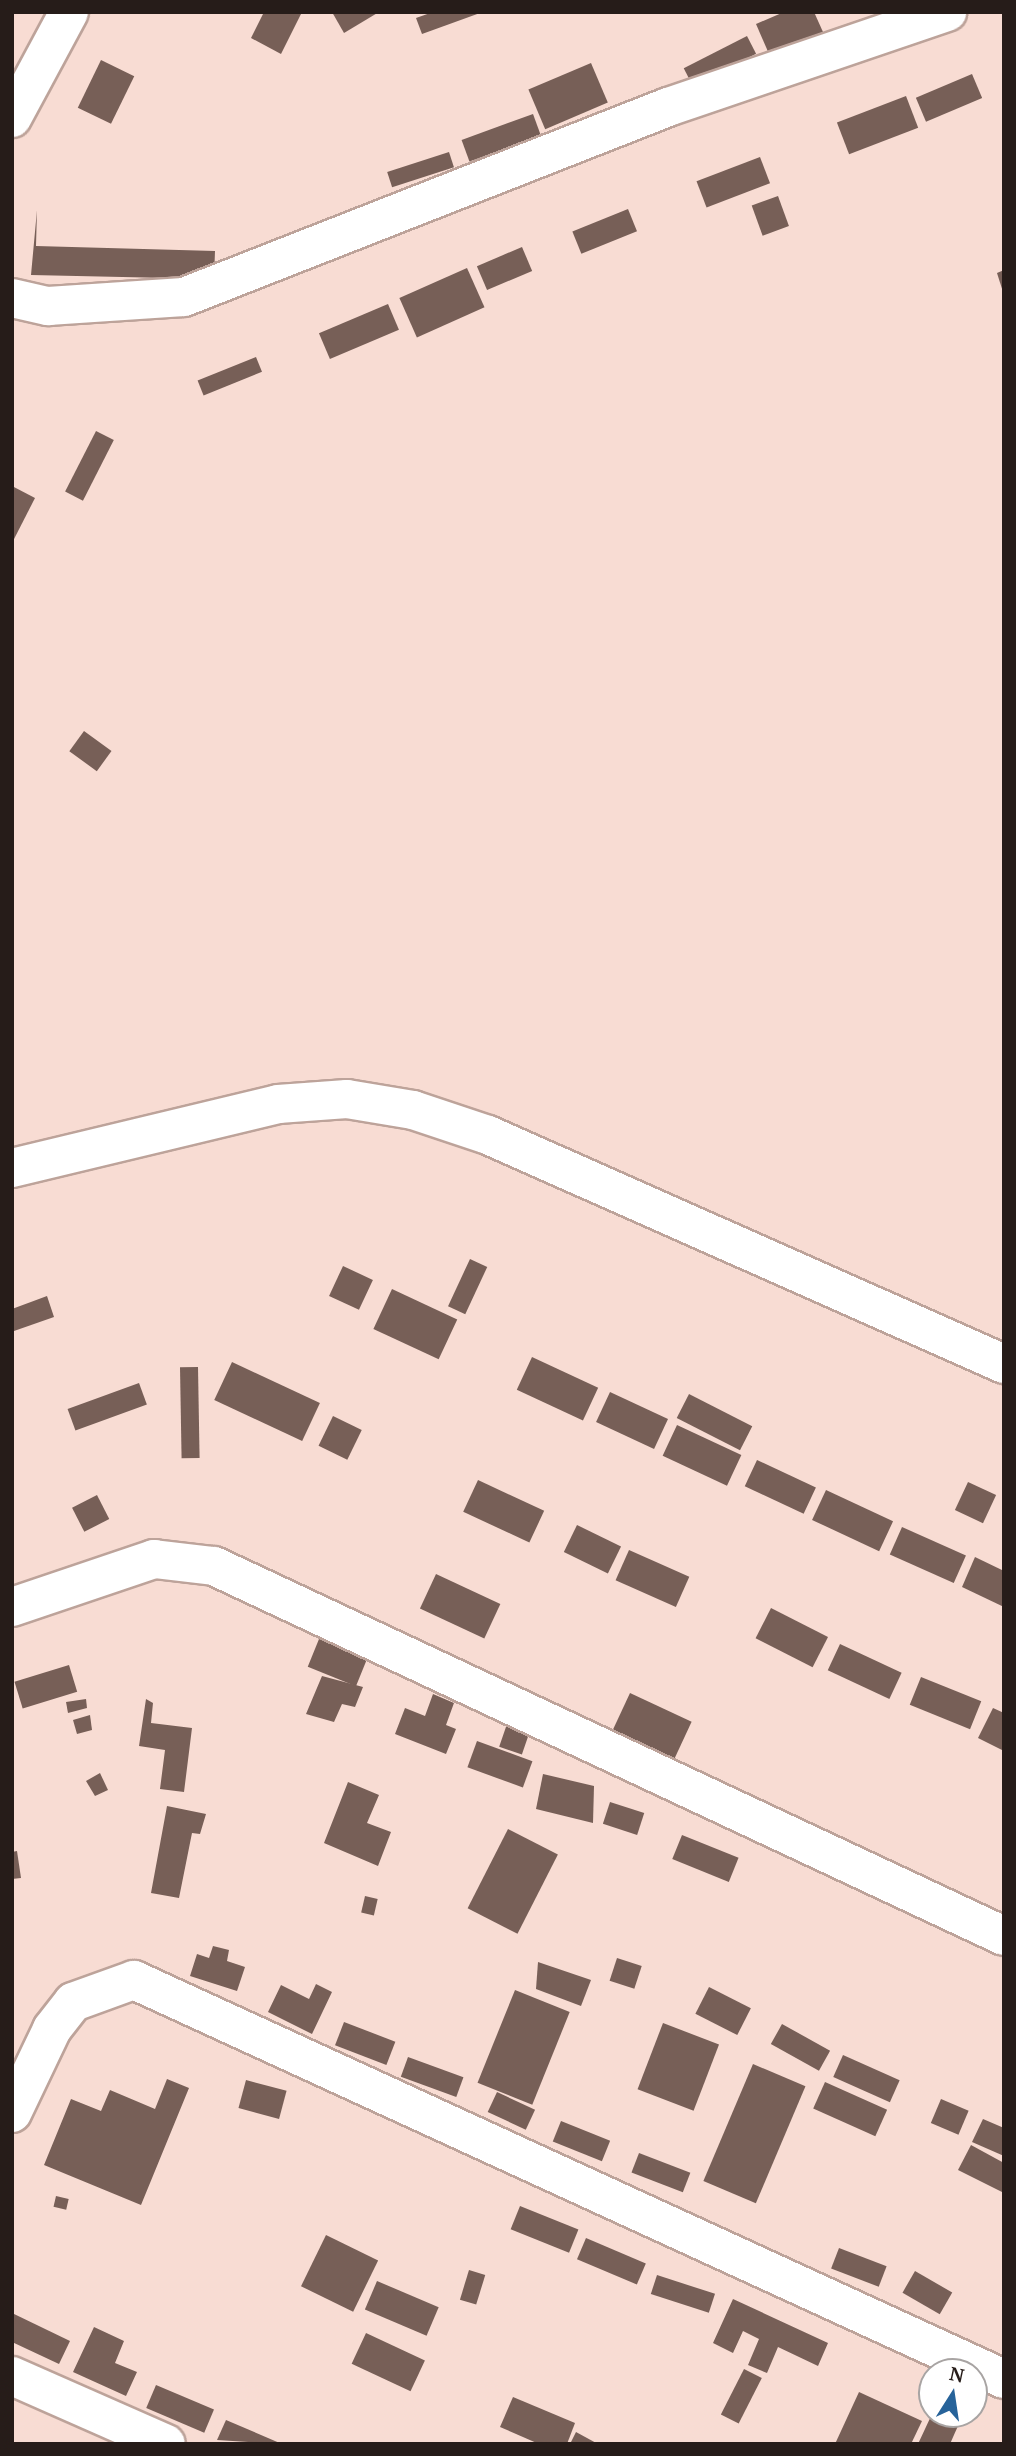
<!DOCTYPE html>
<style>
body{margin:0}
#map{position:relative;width:1016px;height:2456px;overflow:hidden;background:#f8dcd3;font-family:"PT Serif",serif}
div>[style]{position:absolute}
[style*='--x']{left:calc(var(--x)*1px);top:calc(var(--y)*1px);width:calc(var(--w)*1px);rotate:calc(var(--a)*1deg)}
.building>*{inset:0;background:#775f57;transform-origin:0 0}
.roads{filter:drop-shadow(2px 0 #bda39a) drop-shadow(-2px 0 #bda39a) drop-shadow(0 2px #bda39a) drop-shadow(0 -2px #bda39a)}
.minor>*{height:38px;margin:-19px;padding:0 19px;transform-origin:19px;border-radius:19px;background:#fff}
span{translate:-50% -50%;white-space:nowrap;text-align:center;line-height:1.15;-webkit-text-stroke:7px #fff;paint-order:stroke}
.frame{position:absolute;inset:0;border:14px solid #261c19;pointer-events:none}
.north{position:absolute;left:918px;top:2358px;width:70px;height:70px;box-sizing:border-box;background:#fff;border:2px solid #a8a4a3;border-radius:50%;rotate:12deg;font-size:19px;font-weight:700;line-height:28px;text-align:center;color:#261c19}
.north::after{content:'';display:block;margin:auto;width:24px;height:32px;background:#27639a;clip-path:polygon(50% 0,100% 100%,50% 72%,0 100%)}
</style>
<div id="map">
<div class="building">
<i style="clip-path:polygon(264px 12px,302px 12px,281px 54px,251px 38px)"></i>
<i style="clip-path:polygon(332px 12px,379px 12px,344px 33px)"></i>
<i style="clip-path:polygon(433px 12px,480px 12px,480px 13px,422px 34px,416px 18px)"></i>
<i style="clip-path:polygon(784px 12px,814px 12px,823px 32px,769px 54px,756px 24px)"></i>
<i style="left:747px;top:36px;width:20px;height:71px;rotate:63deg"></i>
<i style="left:101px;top:60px;width:37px;height:53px;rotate:26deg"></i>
<i style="left:591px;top:63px;width:43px;height:68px;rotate:67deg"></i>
<i style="left:972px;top:74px;width:26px;height:61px;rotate:67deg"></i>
<i style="left:906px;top:96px;width:34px;height:74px;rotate:69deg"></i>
<i style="left:533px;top:114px;width:23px;height:76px;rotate:70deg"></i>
<i style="left:449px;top:152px;width:16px;height:65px;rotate:72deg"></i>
<i style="left:760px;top:157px;width:28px;height:68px;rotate:69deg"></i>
<i style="left:778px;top:196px;width:32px;height:28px;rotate:70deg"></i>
<i style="left:628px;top:209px;width:24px;height:60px;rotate:68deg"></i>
<i style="clip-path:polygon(37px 210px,36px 246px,215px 251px,214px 279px,31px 275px)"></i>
<i style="left:522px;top:247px;width:26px;height:49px;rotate:67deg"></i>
<i style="left:467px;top:268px;width:43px;height:74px;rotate:66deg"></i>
<i style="clip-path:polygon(1004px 270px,1004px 291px,1003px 292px,997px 273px)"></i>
<i style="left:388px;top:304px;width:28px;height:75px;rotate:67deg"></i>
<i style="left:256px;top:357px;width:16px;height:63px;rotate:68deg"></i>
<i style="left:96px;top:431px;width:20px;height:68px;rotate:27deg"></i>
<i style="clip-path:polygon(12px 486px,35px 498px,12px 543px)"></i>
<i style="left:84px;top:731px;width:34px;height:25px;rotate:36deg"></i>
<i style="left:470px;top:1259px;width:19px;height:52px;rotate:25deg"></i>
<i style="left:343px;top:1266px;width:33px;height:33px;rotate:25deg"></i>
<i style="left:392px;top:1289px;width:72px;height:44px;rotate:25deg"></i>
<i style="clip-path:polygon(47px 1296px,54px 1317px,14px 1331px,12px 1309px)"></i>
<i style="left:532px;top:1357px;width:73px;height:36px;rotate:25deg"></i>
<i style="left:232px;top:1362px;width:97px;height:42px;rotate:25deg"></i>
<i style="left:198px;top:1367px;width:91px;height:18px;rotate:89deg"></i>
<i style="left:139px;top:1383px;width:23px;height:76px;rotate:70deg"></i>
<i style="left:610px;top:1392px;width:64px;height:33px;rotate:25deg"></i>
<i style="left:689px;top:1394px;width:71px;height:27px;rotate:27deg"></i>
<i style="left:333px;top:1416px;width:32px;height:33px;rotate:26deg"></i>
<i style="left:677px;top:1425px;width:71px;height:34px;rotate:25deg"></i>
<i style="left:757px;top:1460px;width:65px;height:29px;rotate:25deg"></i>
<i style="left:478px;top:1480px;width:73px;height:35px;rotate:25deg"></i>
<i style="left:968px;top:1482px;width:31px;height:31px;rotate:25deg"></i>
<i style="left:826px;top:1490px;width:74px;height:33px;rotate:25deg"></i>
<i style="left:97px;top:1495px;width:27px;height:28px;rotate:63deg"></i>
<i style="left:577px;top:1525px;width:49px;height:30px;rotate:26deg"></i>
<i style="left:902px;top:1527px;width:70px;height:30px;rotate:24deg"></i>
<i style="left:629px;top:1550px;width:66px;height:33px;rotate:24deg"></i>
<i style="clip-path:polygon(975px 1557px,1004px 1571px,1004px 1607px,962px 1587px)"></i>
<i style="left:436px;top:1574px;width:71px;height:38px;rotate:25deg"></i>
<i style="left:771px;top:1608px;width:64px;height:34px;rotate:27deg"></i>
<i style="left:319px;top:1639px;width:52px;height:30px;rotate:22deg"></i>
<i style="left:840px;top:1644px;width:68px;height:29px;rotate:25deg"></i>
<i style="left:69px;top:1665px;width:28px;height:57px;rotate:73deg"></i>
<i style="clip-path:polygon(322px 1676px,363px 1687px,355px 1707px,342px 1704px,334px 1722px,306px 1714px)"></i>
<i style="left:921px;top:1677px;width:65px;height:30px;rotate:22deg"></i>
<i style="left:630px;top:1693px;width:68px;height:41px;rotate:25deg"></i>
<i style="clip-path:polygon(433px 1694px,454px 1703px,446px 1725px,456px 1729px,446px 1754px,395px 1734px,405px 1708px,425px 1716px)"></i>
<i style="clip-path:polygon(86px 1699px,87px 1708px,68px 1713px,66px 1702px)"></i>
<i style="clip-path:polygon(146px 1699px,153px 1703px,151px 1723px,192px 1728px,184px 1792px,160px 1789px,165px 1750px,139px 1746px)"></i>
<i style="clip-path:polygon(993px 1708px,1004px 1713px,1004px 1751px,978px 1738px)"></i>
<i style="clip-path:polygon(90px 1715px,92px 1730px,77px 1734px,73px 1720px)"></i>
<i style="left:507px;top:1724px;width:24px;height:24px;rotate:19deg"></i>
<i style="left:477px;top:1741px;width:59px;height:28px;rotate:20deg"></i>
<i style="clip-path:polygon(100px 1773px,108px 1790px,95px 1796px,86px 1781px)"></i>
<i style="clip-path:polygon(543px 1774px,594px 1786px,593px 1823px,536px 1809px)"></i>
<i style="clip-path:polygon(348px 1782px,379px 1795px,367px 1823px,391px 1832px,378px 1866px,324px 1843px)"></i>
<i style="left:610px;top:1802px;width:36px;height:23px;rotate:18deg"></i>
<i style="clip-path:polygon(167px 1806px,206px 1814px,200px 1834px,192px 1833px,179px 1898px,151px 1893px)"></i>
<i style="left:508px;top:1829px;width:56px;height:89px;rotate:27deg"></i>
<i style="left:682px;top:1835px;width:61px;height:26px;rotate:22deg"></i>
<i style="clip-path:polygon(17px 1851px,21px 1878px,12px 1879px,12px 1852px)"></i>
<i style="left:365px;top:1896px;width:13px;height:17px;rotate:13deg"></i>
<i style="clip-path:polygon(213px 1946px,229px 1950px,227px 1961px,245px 1967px,237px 1991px,190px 1976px,197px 1954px,209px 1958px)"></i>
<i style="left:617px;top:1958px;width:26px;height:24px;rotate:18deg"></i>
<i style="clip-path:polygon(538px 1962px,591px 1980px,581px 2006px,536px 1989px)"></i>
<i style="clip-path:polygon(316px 1984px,332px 1992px,312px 2034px,268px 2012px,281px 1985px,309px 1999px)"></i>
<i style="left:709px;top:1987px;width:47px;height:30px;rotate:27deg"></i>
<i style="left:515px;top:1990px;width:59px;height:100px;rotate:22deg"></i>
<i style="left:344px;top:2022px;width:55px;height:25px;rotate:21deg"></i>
<i style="left:663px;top:2023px;width:60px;height:71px;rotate:21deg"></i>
<i style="left:782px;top:2024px;width:55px;height:23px;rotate:29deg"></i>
<i style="left:843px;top:2055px;width:62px;height:24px;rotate:24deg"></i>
<i style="left:408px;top:2057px;width:59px;height:21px;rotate:20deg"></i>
<i style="left:753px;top:2064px;width:57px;height:127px;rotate:23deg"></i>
<i style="clip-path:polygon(167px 2079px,189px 2088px,141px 2205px,44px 2165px,71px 2099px,101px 2111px,110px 2090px,155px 2109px)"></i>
<i style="left:246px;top:2080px;width:42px;height:29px;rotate:15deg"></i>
<i style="left:825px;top:2082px;width:68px;height:29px;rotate:24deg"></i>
<i style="left:497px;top:2092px;width:42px;height:22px;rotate:25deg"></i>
<i style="left:941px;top:2099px;width:30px;height:26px;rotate:23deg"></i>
<i style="clip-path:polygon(983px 2119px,1004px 2128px,1004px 2156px,972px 2142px)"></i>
<i style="left:561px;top:2121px;width:53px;height:22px;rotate:22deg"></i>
<i style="clip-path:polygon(971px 2145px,1004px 2163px,1002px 2192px,958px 2170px)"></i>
<i style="left:639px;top:2153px;width:55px;height:21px;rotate:21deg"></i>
<i style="left:56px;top:2196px;width:13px;height:11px;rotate:13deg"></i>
<i style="left:520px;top:2206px;width:63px;height:25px;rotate:22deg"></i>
<i style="left:326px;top:2235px;width:58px;height:57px;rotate:26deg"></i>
<i style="left:586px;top:2238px;width:65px;height:23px;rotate:23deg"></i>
<i style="left:839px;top:2248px;width:51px;height:22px;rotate:21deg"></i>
<i style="left:469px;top:2270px;width:17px;height:31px;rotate:17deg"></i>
<i style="left:915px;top:2271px;width:43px;height:25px;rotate:30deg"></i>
<i style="left:657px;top:2275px;width:61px;height:20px;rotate:18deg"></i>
<i style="left:377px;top:2281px;width:67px;height:31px;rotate:23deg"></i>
<i style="clip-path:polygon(733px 2299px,828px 2343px,818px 2366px,778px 2347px,767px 2373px,748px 2365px,759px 2339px,743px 2331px,733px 2353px,713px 2343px)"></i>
<i style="clip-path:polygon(12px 2313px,70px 2341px,59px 2364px,12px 2342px)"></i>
<i style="clip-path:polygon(94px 2327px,124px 2341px,115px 2363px,137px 2372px,126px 2396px,73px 2372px)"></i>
<i style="left:366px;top:2333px;width:65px;height:34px;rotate:25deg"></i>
<i style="left:744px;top:2369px;width:20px;height:51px;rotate:27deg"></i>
<i style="left:156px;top:2385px;width:63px;height:25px;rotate:23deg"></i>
<i style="clip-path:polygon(859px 2392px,922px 2421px,911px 2444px,835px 2444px)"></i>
<i style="clip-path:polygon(513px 2397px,575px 2423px,567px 2444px,539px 2444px,500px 2427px)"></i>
<i style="clip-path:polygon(932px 2414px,961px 2419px,950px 2444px,918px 2444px)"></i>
<i style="clip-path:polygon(226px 2420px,282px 2444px,217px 2440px)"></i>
<i style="clip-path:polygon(576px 2432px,598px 2444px,570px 2444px)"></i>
</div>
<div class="roads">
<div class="minor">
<i style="--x:12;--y:118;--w:120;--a:-61.7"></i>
<i style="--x:12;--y:298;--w:37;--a:13"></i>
<i style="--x:48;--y:306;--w:136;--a:-3.8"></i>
<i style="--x:184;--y:297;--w:520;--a:-21.43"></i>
<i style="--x:668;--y:107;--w:295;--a:-18.8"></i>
<i style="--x:12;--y:1168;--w:274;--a:-13.5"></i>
<i style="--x:278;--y:1104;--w:69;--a:-4.1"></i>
<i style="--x:347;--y:1099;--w:67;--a:9.5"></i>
<i style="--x:413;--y:1110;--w:79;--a:18.4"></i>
<i style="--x:488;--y:1135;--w:565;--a:23.93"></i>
<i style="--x:12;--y:1607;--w:150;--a:-18.7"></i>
<i style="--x:154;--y:1559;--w:60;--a:6.7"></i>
<i style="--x:214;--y:1566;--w:872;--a:25.1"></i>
<i style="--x:12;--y:2113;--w:93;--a:-64.5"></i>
<i style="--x:52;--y:2029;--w:34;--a:-52"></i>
<i style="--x:73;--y:2002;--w:65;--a:-19.8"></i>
<i style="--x:134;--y:1980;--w:957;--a:24.64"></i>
<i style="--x:12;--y:2376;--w:168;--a:23.8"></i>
</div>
</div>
<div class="frame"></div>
<div class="north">N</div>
</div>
